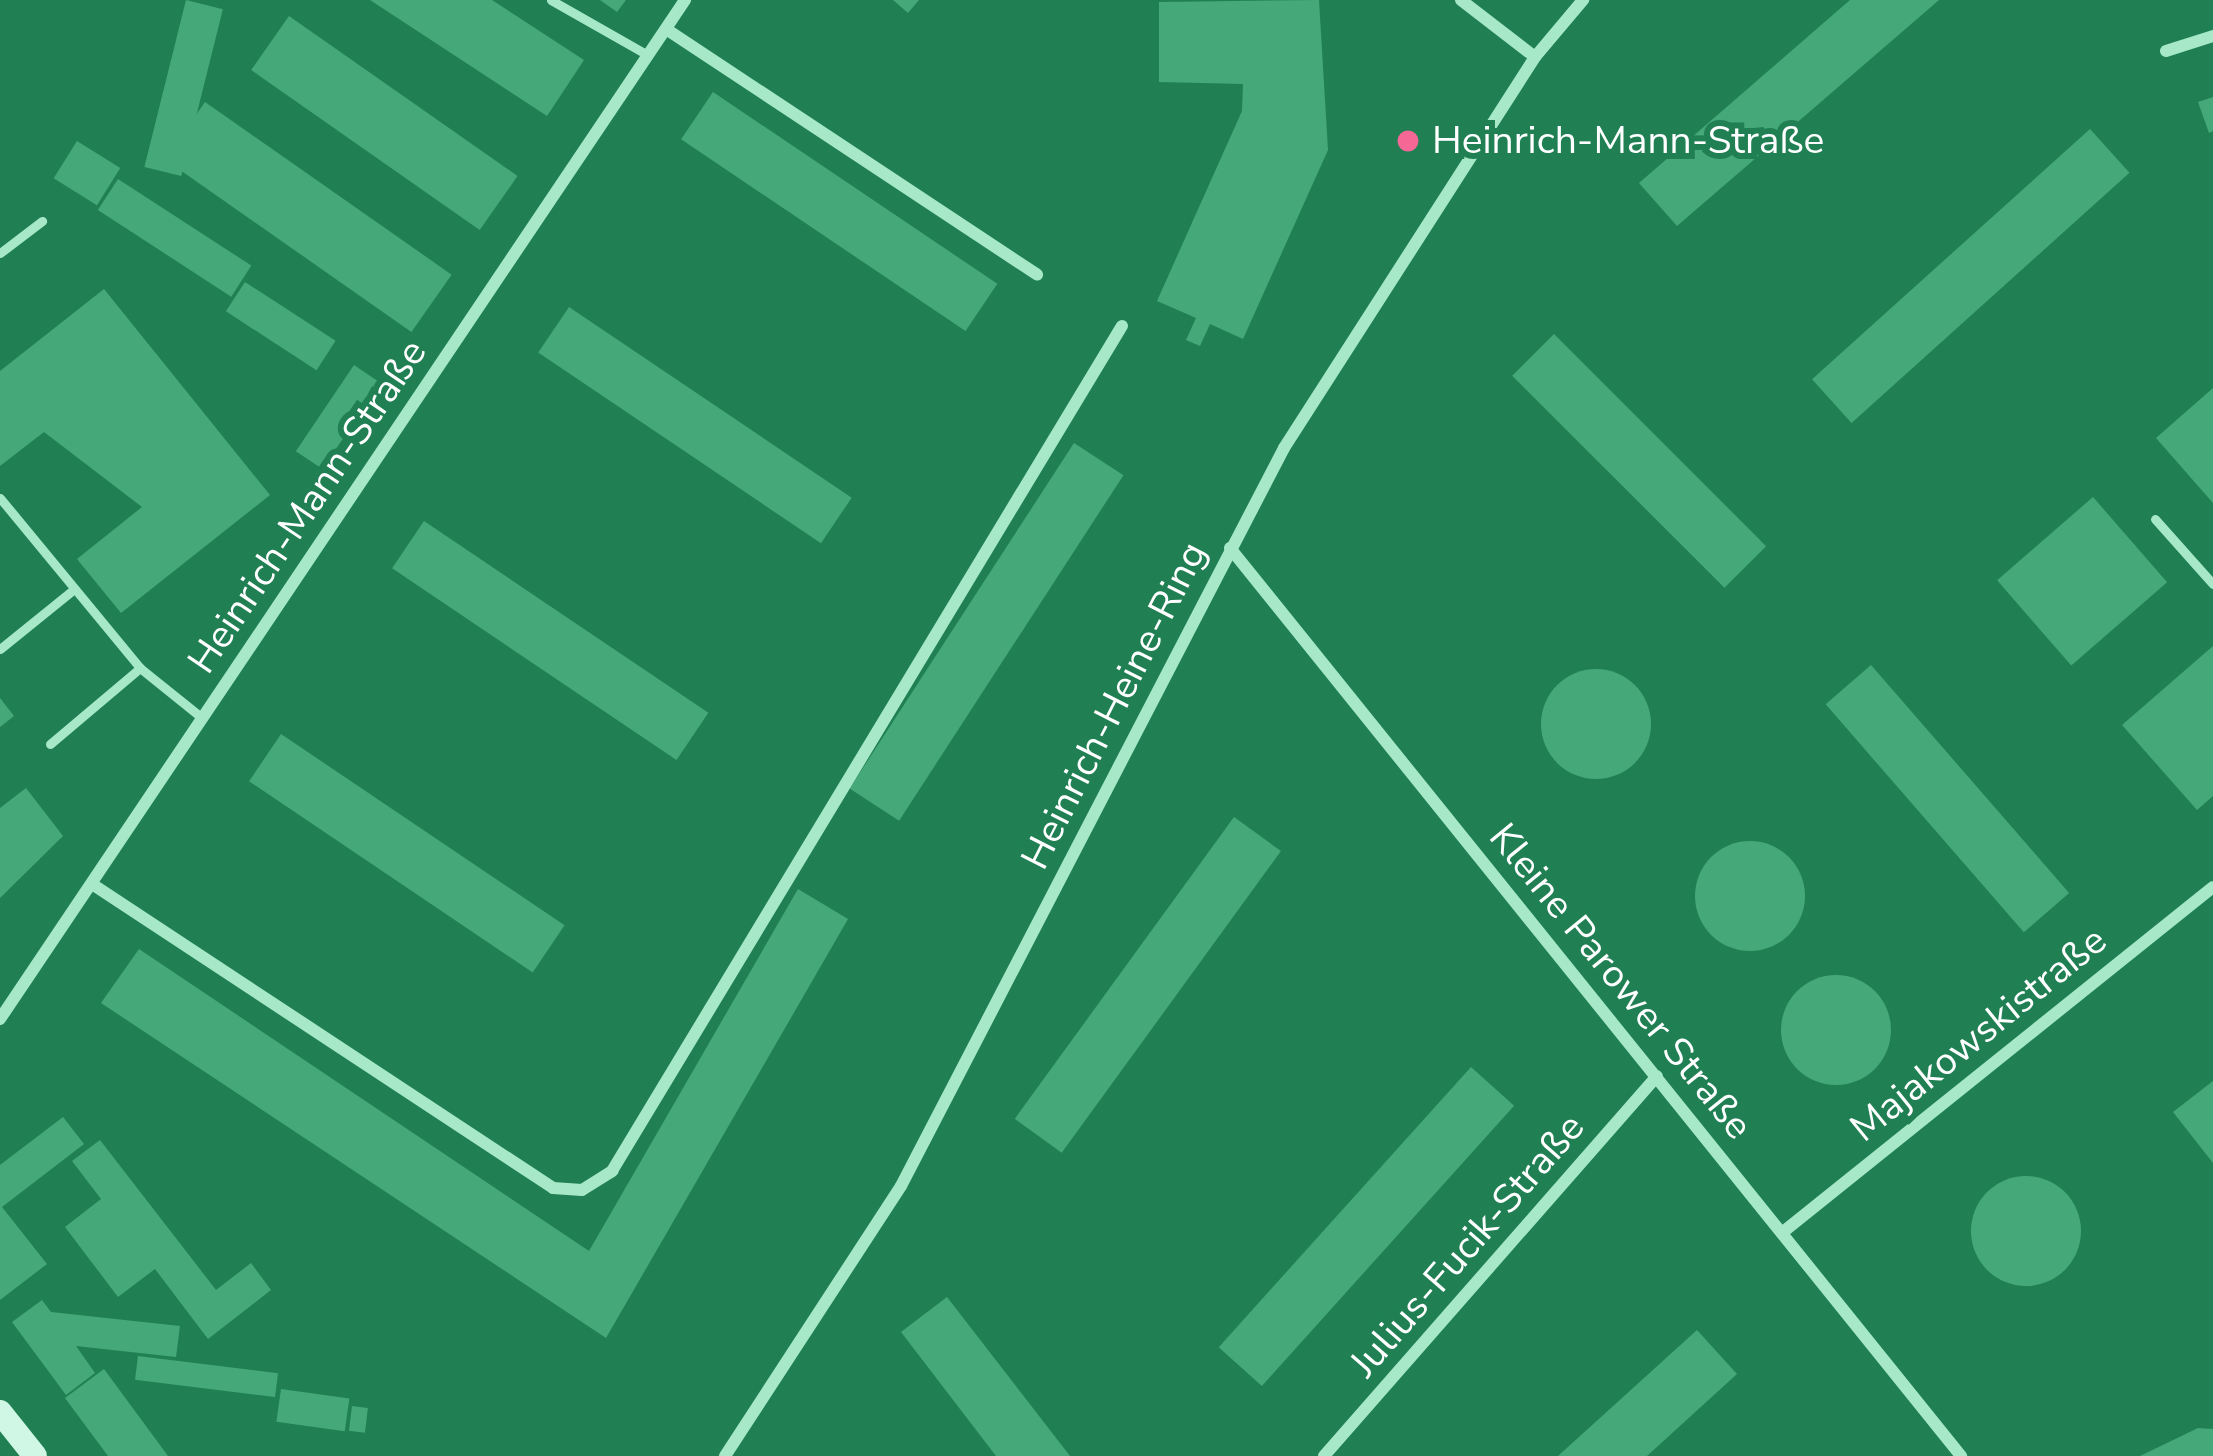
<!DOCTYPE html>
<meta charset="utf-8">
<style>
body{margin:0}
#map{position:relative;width:2213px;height:1456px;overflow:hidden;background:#208053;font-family:"Nunito Sans",sans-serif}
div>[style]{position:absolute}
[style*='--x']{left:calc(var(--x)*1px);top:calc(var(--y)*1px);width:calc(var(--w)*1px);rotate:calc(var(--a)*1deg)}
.building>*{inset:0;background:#45a878;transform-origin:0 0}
.round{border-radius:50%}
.service>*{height:9px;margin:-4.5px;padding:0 4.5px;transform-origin:4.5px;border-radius:4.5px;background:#a6e8c8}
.minor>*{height:12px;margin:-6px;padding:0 6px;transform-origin:6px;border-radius:6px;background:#a6e8c8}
.secondary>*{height:24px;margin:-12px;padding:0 12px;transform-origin:12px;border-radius:12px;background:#d0f6e5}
.dots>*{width:33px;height:33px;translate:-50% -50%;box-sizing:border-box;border:6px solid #208053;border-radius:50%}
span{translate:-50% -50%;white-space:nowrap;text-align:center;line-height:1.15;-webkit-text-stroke:12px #208053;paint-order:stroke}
.poi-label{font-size:39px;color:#fff}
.left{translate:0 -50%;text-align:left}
.street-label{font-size:39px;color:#fff}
</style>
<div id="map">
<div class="building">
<i style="left:186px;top:0;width:38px;height:172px;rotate:14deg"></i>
<i style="clip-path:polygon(370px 0,492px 0,584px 60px,547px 116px)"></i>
<i style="clip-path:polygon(600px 0,626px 0,617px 12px)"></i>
<i style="clip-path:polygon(893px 0,919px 0,908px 13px)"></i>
<i style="clip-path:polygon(1319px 0,1328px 150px,1243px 339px,1210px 324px,1200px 346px,1186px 340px,1196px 318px,1157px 301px,1242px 111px,1243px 84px,1159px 82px,1159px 2px)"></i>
<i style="clip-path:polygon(1850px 0,1939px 0,1677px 226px,1639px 183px)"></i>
<i style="left:289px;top:16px;width:279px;height:66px;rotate:35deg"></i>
<i style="left:713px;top:92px;width:343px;height:57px;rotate:34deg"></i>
<i style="clip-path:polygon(2213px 97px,2213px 131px,2209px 133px,2198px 102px)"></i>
<i style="left:205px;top:102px;width:301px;height:70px;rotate:35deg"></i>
<i style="left:2090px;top:129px;width:59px;height:374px;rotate:48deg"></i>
<i style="left:77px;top:141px;width:51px;height:44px;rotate:32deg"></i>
<i style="left:118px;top:179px;width:159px;height:37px;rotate:33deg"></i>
<i style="left:245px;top:282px;width:108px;height:35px;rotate:33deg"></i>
<i style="clip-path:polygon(104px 289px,270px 495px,121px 613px,77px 559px,142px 507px,44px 432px,0 466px,0 371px)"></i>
<i style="left:569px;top:307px;width:341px;height:55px;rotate:34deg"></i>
<i style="left:1554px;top:334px;width:300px;height:59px;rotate:45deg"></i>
<i style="left:354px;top:365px;width:32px;height:104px;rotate:34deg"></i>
<i style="clip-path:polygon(2213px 388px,2213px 503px,2156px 438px)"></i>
<i style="left:1074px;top:443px;width:59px;height:412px;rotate:33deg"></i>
<i style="left:2093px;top:497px;width:113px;height:127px;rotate:49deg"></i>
<i style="left:424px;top:521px;width:343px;height:57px;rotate:34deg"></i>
<i style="clip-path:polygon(2213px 646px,2213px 796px,2197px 810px,2122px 725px)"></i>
<i style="left:1871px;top:665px;width:302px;height:60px;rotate:49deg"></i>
<i class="round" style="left:1541px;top:669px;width:110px;height:110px"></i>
<i style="clip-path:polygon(0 698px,14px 716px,0 727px)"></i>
<i style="left:281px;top:734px;width:342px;height:57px;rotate:34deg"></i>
<i style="clip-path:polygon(26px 788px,63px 836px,0 898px,0 808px)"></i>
<i style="left:1234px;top:817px;width:58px;height:373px;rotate:36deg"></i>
<i class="round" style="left:1695px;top:841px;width:110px;height:110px"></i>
<i style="clip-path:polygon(798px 889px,848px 919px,606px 1338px,101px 1003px,139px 949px,589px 1251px)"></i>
<i class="round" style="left:1781px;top:975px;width:110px;height:110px"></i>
<i style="left:1471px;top:1067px;width:58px;height:377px;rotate:42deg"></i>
<i style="clip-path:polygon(2213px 1081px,2213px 1163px,2173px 1112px)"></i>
<i style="clip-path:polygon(63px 1117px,84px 1144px,2px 1207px,47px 1264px,0 1300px,0 1165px)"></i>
<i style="clip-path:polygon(100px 1140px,216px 1290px,251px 1263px,271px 1290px,208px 1339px,155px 1269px,118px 1297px,65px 1227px,101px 1199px,72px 1161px)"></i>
<i class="round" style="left:1971px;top:1176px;width:110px;height:110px"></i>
<i style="clip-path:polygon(947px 1297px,1070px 1456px,996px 1456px,901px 1332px)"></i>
<i style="clip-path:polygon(42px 1300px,51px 1312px,180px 1326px,176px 1357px,76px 1346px,95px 1373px,66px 1395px,12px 1322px)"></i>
<i style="clip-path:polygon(1697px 1330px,1737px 1374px,1647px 1456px,1558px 1456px)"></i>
<i style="left:138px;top:1356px;width:141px;height:24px;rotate:7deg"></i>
<i style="clip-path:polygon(104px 1369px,168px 1456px,108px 1456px,65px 1398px)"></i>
<i style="left:281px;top:1389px;width:69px;height:33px;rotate:8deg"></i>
<i style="left:352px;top:1406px;width:16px;height:25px;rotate:7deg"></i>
<i style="clip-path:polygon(2198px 1428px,2213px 1429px,2213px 1456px,2140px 1456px)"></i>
</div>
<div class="service">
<i style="--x:551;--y:0;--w:112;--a:29.6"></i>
<i style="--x:0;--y:253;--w:53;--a:-37.3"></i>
<i style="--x:0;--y:498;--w:220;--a:50.5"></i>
<i style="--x:140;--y:668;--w:78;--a:38.8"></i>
<i style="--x:2155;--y:519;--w:87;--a:48.3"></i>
<i style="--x:0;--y:649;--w:95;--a:-39"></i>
<i style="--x:50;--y:744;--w:118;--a:-40.2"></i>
</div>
<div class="minor">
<i style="--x:1461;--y:0;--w:93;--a:37.6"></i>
<i style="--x:666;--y:29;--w:445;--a:33.5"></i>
<i style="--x:2166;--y:51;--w:49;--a:-17.7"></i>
<i style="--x:1230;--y:548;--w:1166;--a:51.16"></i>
<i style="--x:92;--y:884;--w:552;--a:33.4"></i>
<i style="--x:553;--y:1188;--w:29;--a:4"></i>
<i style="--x:582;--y:1190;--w:36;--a:-32"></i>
<i style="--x:612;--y:1171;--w:987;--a:-58.89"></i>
<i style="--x:0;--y:1019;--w:1228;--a:-56.09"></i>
<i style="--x:1783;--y:1232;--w:551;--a:-38.74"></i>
<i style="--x:725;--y:1456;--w:322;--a:-56.9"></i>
<i style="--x:901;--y:1186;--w:831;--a:-62.57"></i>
<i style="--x:1284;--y:448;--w:465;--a:-57.3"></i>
<i style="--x:1535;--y:57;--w:75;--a:-49.9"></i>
<i style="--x:1324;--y:1456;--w:505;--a:-48.77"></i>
</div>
<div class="secondary">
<i style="--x:0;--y:1412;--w:56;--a:51.5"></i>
</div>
<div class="dots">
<i style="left:1408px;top:141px;background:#f56795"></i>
</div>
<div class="poi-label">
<span class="left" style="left:1432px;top:141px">Heinrich-Mann-Straße</span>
</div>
<div class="street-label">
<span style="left:308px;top:507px;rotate:-56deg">Heinrich-Mann-Straße</span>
<span style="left:1115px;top:706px;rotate:-63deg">Heinrich-Heine-Ring</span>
<span style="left:1620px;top:982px;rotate:51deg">Kleine Parower Straße</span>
<span style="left:1979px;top:1035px;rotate:-39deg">Majakowskistraße</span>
<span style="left:1468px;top:1246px;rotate:-49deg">Julius-Fucik-Straße</span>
</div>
</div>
